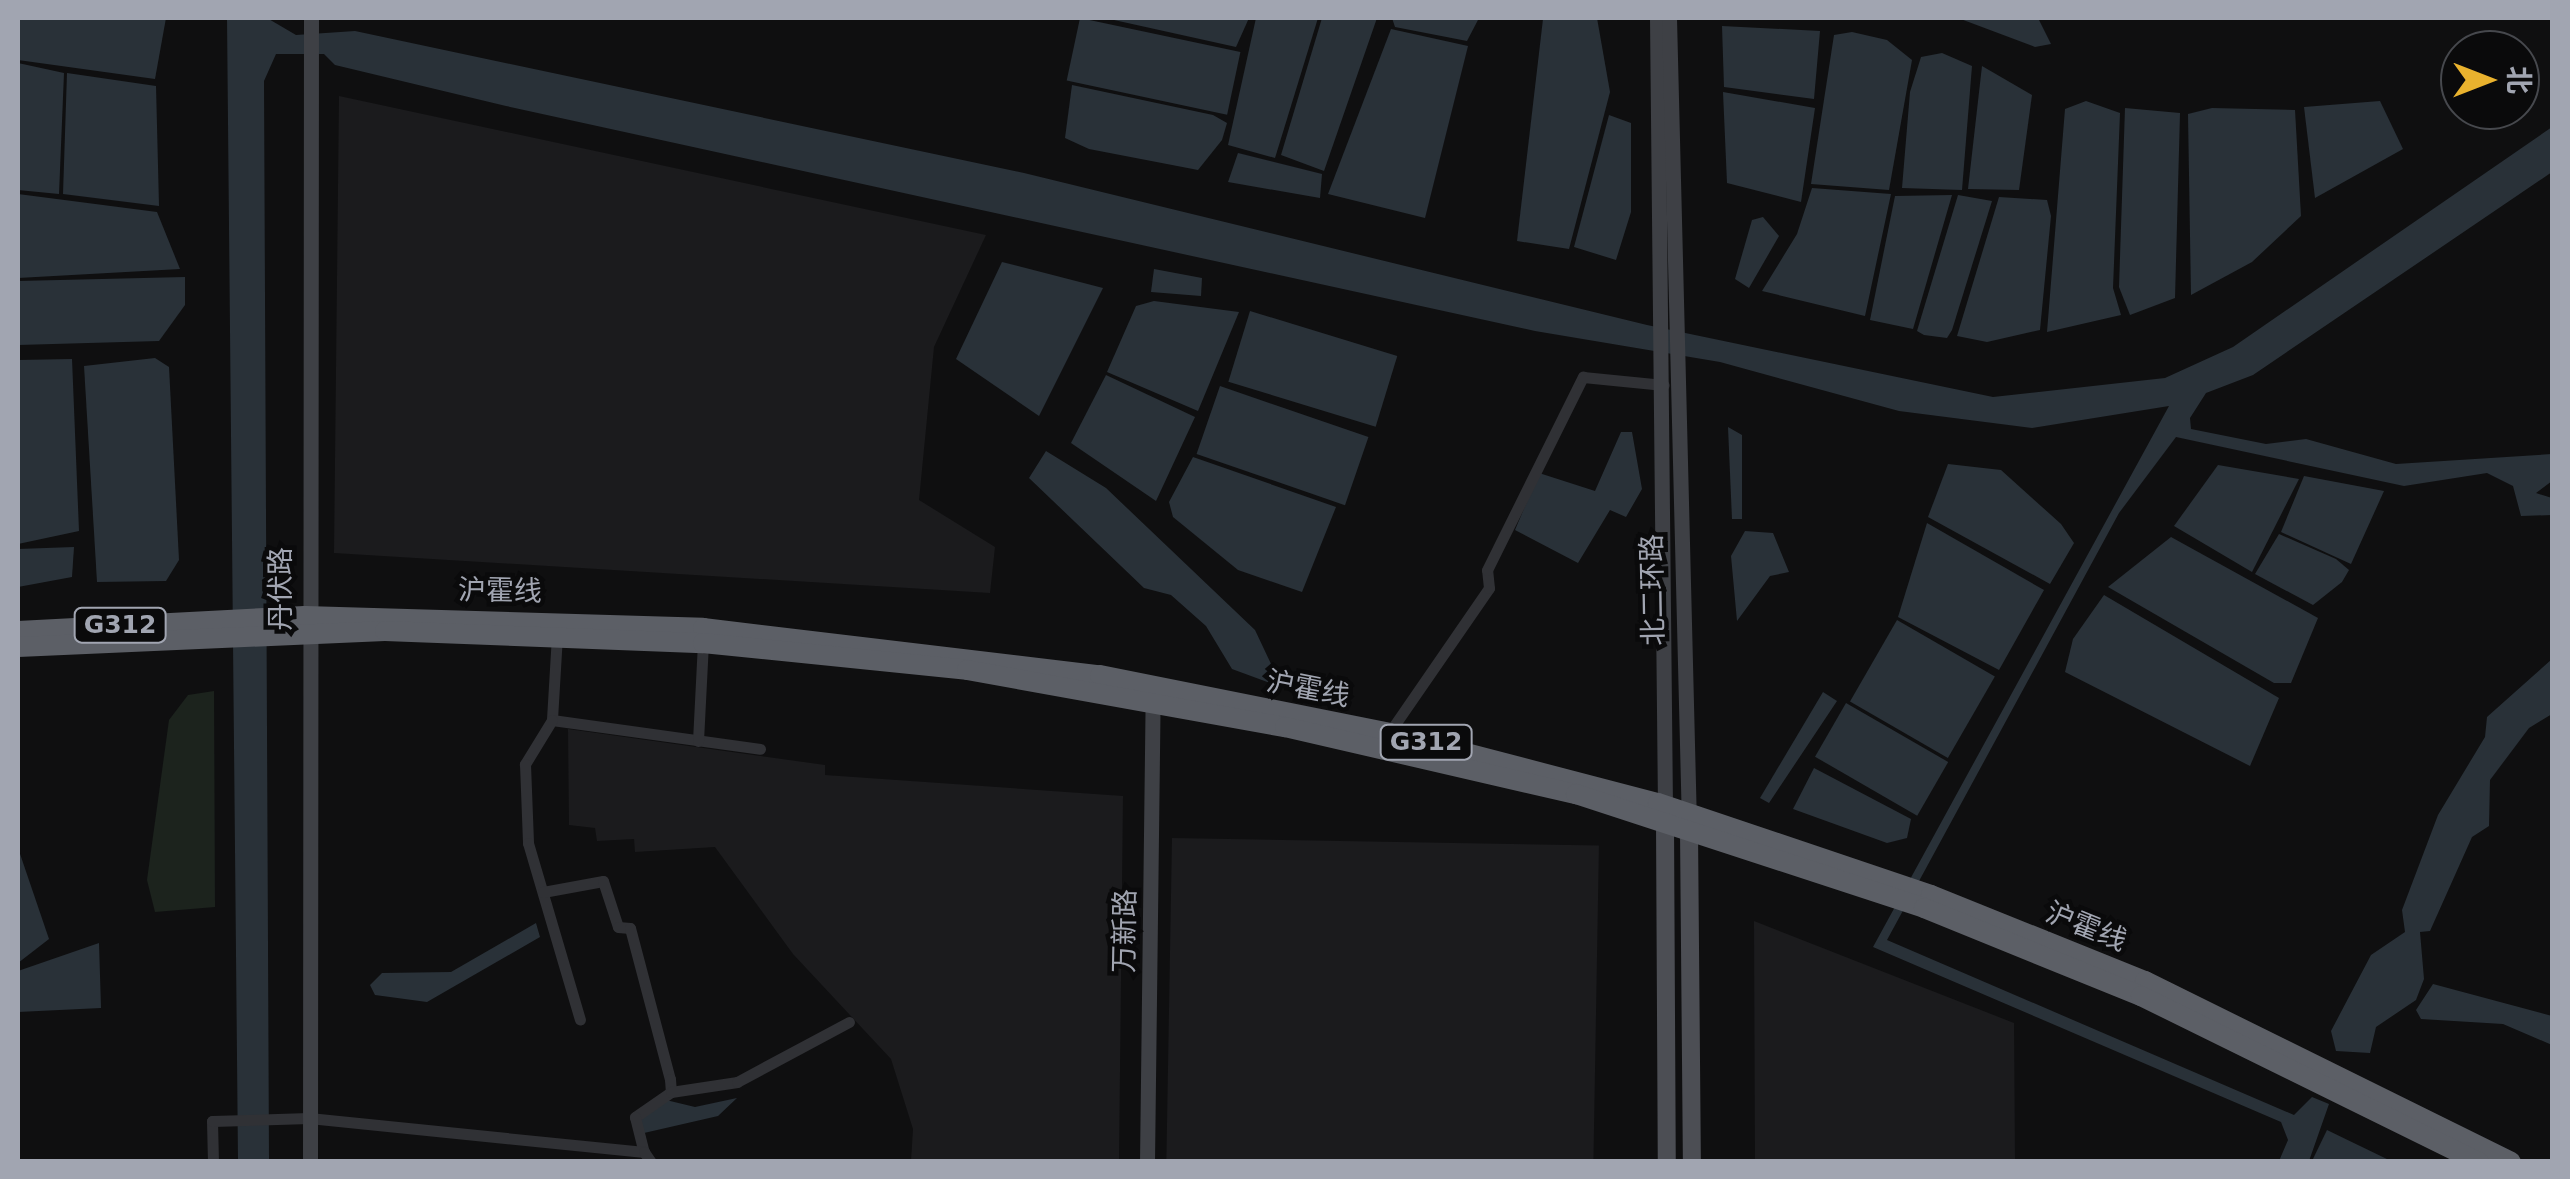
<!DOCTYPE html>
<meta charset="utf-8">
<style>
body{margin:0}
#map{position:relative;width:2570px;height:1179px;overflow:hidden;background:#0f0f10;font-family:"DejaVu Sans","Noto Sans SC",sans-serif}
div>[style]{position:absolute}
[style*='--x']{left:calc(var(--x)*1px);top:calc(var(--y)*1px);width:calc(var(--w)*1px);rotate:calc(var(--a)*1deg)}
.built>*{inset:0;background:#1b1b1d;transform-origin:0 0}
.green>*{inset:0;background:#1c231d}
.water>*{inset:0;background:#293138;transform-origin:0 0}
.street>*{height:11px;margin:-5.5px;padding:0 5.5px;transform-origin:5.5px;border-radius:5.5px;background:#303135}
.secondary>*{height:15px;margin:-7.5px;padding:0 7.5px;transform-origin:7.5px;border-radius:7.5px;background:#3e4045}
.primary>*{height:18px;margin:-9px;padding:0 9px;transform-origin:9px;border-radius:9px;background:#4c4e54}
.highway>*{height:20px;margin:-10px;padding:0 10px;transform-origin:10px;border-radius:10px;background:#5c5f66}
span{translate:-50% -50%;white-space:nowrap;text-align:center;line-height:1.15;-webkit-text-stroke:9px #0a0a0b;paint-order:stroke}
.shield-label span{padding:2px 8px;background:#0a0a0b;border:2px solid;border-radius:8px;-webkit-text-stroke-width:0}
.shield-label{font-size:25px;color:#a1a5b1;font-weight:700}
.street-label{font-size:28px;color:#a1a5b1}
.frame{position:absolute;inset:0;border:20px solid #a1a5b1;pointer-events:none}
.north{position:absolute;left:2440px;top:30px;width:100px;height:100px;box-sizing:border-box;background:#0a0a0b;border:2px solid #46484d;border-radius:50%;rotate:90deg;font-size:28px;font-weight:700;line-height:40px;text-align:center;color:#a1a5b1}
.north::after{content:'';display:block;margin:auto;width:35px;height:45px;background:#e9b22e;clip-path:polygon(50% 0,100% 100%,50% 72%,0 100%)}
</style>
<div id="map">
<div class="built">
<i style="clip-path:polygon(339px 96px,986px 235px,934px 347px,919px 500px,995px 547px,990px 593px,334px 553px)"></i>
<i style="clip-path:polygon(568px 729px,825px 765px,825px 775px,1123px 796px,1119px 1161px,911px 1161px,913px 1129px,891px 1059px,793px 954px,715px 847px,635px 852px,634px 839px,597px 841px,595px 828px,569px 825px)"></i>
<i style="left:1172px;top:838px;width:427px;height:323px;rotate:1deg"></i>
<i style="clip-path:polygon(1754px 921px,2014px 1023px,2015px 1161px,1755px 1161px)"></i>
</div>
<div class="green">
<i style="clip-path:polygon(214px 691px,215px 907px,155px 912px,147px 880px,169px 720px,188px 695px)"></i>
</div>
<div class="water">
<i style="clip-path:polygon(18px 18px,166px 18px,155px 79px,18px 60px)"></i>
<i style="clip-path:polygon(227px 18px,267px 18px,296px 35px,355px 31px,1024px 173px,1647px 325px,1993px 397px,2165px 378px,2233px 347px,2552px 127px,2552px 172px,2253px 375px,2206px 393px,2190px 418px,2191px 429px,2266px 444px,2306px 439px,2396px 464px,2552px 454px,2552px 481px,2536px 493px,2552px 498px,2552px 515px,2521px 516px,2513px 486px,2487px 473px,2404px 486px,2176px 437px,2119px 513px,1887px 940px,2294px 1115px,2312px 1097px,2329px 1104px,2309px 1161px,2279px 1161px,2288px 1140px,2281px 1122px,1873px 947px,2169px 406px,2032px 428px,1899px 411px,1720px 362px,1535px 331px,506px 106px,335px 65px,324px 54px,276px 54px,264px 81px,269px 1161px,238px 1161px)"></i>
<i style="left:1080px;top:18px;width:164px;height:64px;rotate:12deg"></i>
<i style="clip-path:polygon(1105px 18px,1249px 18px,1236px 47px)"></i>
<i style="clip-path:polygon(1256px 18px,1318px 18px,1275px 158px,1228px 145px)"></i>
<i style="clip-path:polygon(1322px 18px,1377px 18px,1324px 171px,1281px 155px)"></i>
<i style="clip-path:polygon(1392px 18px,1479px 18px,1467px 41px,1395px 27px)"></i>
<i style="clip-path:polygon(1597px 18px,1610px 92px,1569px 249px,1517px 241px,1543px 19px)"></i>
<i style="clip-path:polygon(1958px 18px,2038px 18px,2051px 44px,2035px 47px)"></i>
<i style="clip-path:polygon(1722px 26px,1820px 31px,1814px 99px,1724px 87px)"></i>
<i style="clip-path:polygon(1391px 29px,1468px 46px,1425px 218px,1328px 194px)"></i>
<i style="clip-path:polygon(1852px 32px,1887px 40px,1912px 60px,1889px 190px,1811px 184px,1834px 35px)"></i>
<i style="clip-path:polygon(1942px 53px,1972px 66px,1962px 190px,1902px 188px,1910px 92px,1921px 57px)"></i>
<i style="clip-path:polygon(18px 63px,64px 73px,59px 194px,18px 190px)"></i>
<i style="clip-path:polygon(1982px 66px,2032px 95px,2019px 190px,1968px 189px)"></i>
<i style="clip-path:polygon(67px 73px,156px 86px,159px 206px,63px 194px)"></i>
<i style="clip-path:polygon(1072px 85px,1213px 115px,1227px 123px,1222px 140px,1198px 170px,1089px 149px,1065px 138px)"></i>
<i style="clip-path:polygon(1723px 92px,1815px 108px,1801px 202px,1727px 183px)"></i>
<i style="clip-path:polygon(2086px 101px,2120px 113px,2113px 288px,2121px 315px,2047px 332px,2065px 109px)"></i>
<i style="clip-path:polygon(2380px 101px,2403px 149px,2315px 198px,2304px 107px)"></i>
<i style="clip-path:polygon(2125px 108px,2180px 113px,2175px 298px,2130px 315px,2119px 287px)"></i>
<i style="clip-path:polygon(2212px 108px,2295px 110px,2301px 216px,2252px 262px,2191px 295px,2188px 114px)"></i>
<i style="clip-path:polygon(1609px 115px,1631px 123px,1631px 212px,1616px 260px,1574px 247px)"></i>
<i style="clip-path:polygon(1238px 153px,1322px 174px,1320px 198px,1228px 182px)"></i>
<i style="clip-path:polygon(1812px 188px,1891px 194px,1865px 316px,1762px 291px,1797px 234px)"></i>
<i style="clip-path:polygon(18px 194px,157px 212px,180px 269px,18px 278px)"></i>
<i style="clip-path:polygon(1952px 195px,1913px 329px,1870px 320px,1895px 196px)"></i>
<i style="clip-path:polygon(1958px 195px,1992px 201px,1952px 330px,1947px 338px,1924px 335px,1917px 331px)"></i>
<i style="clip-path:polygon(1999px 197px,2047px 200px,2051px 216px,2040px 330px,1987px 342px,1957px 336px)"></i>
<i style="clip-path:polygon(1763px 217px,1779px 236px,1749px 288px,1735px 279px,1752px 220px)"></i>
<i style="clip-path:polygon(1002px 262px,1103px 288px,1039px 416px,956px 359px)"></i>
<i style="clip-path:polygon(1154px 269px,1202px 278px,1201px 296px,1151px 292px)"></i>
<i style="clip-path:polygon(185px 277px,185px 305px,159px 341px,18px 345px,18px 281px)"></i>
<i style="clip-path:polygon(1154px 301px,1239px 312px,1198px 411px,1107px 372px,1136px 306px)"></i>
<i style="left:1250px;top:311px;width:154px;height:74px;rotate:17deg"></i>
<i style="clip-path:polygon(155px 358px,169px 367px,179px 560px,166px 581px,97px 582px,84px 366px)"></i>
<i style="clip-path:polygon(72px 359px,79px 531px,18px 544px,18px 360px)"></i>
<i style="clip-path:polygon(1106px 375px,1195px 417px,1156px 501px,1071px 443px)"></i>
<i style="left:1220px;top:386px;width:157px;height:72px;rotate:19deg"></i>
<i style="clip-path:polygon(1728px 427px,1742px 435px,1742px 519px,1732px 519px)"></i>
<i style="clip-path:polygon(1621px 432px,1632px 432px,1642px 489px,1626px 517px,1610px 510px,1578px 563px,1515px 530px,1539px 473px,1595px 491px)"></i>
<i style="clip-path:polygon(1046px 451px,1106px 488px,1255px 630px,1273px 668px,1270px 683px,1232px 669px,1206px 626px,1171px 595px,1144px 588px,1029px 478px)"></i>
<i style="clip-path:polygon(1193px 457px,1336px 507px,1302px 592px,1238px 570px,1173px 517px,1169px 502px)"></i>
<i style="clip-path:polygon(1948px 464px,2001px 470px,2061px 524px,2074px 543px,2050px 584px,1928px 517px)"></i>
<i style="clip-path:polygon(2218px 465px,2299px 479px,2252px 572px,2174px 526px)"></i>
<i style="clip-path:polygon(2304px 476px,2384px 491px,2351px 564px,2281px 532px)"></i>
<i style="clip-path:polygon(1927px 523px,2044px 590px,1999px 670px,1898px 617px)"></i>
<i style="clip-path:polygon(1745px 531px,1773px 533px,1789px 572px,1770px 576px,1737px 621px,1731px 556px)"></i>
<i style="clip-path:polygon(2279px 534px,2336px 559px,2349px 570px,2342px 582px,2313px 605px,2255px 574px)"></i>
<i style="clip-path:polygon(2171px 537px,2318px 618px,2291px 683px,2274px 683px,2108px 587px)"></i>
<i style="clip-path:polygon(74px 547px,72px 577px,18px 587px,18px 549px)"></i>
<i style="clip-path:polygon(2104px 595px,2279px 698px,2250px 766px,2065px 672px,2073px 639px)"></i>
<i style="left:1897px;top:620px;width:113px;height:94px;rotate:30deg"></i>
<i style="clip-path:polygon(2552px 659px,2552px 714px,2529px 728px,2490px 780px,2489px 826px,2472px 837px,2430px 931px,2420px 932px,2424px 979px,2416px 1000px,2376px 1027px,2370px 1053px,2336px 1051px,2331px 1031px,2371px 955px,2405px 932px,2402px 910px,2438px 815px,2485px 737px,2487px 717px)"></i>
<i style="clip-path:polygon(1823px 692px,1837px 701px,1769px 803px,1760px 798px)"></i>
<i style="left:1846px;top:703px;width:118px;height:62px;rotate:30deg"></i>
<i style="clip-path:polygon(1814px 768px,1911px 819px,1907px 838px,1887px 843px,1793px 809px)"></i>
<i style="clip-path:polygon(18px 848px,49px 939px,18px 963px)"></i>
<i style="clip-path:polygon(536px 923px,540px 937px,427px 1002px,375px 995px,370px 985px,382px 973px,451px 972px)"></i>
<i style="clip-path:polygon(99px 943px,101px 1008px,18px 1012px,18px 971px)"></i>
<i style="clip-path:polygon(2433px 984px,2552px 1016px,2552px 1045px,2503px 1024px,2421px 1019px,2416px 1010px)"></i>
<i style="clip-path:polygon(737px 1098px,718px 1116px,644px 1133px,640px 1120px,666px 1100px,695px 1107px)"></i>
<i style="clip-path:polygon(2327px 1130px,2391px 1161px,2312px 1161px)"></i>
</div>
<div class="street">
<i style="--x:557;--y:635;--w:85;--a:93.4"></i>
<i style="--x:552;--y:720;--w:210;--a:7.9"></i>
<i style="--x:552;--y:720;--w:52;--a:121.5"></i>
<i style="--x:525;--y:764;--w:79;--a:87.8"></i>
<i style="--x:528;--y:843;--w:184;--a:73.6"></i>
<i style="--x:1389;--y:733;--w:176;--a:-55.4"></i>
<i style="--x:1489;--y:588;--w:18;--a:-96"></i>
<i style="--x:1487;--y:570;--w:216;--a:-63.6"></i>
<i style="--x:1583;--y:377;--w:81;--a:5.6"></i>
<i style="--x:698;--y:741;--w:98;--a:-87.1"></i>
<i style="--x:543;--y:892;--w:61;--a:-10.4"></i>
<i style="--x:603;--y:881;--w:48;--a:71.9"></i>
<i style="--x:618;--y:927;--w:12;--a:5"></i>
<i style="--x:630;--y:928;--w:156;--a:75.2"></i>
<i style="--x:670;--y:1079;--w:13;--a:86"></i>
<i style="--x:671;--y:1092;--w:44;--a:145.2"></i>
<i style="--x:635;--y:1117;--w:36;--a:76"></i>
<i style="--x:671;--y:1092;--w:67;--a:-8.6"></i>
<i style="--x:737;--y:1082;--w:127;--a:-28.2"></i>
<i style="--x:213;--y:1162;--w:41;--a:-91.4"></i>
<i style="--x:212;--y:1121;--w:97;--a:-1.8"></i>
<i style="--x:309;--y:1118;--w:337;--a:5.8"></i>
<i style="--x:644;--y:1152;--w:12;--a:55"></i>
</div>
<div class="secondary">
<i style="--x:1657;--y:18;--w:795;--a:89.42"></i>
<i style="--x:1669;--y:18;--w:805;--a:88.58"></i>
<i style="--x:310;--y:1162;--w:1144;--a:-89.95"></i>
<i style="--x:1147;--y:1162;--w:461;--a:-89.3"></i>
</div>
<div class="primary">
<i style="--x:1665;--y:823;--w:339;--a:89.7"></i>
<i style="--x:1689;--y:831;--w:331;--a:89.5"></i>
</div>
<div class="highway">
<i style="--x:18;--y:631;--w:287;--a:-3"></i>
<i style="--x:305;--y:616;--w:398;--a:1.7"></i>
<i style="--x:703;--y:628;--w:400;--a:6.8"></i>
<i style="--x:1100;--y:675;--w:295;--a:11.3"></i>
<i style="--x:1389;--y:733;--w:278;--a:14.6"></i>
<i style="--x:1658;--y:803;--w:288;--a:18.6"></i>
<i style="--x:1931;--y:895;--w:231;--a:21.9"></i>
<i style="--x:2145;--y:981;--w:408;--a:26.3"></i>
<i style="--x:18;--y:647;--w:367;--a:-2.5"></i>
<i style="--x:385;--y:631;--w:318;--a:2.2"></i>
<i style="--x:703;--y:643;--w:265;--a:5.8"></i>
<i style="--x:967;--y:670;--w:323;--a:10.2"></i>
<i style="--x:1285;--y:727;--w:299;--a:13"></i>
<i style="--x:1576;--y:794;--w:366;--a:18.1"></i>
<i style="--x:1924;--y:908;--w:234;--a:22.1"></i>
<i style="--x:2141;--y:996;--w:377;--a:26.2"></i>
</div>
<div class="shield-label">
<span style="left:120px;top:625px">G312</span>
<span style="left:1426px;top:742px">G312</span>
</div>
<div class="street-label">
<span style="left:281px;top:589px;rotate:-90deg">丹伏路</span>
<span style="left:1653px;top:590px;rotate:-91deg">北二环路</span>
<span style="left:500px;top:591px;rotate:1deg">沪霍线</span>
<span style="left:1308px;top:689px;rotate:11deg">沪霍线</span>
<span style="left:2086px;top:927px;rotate:22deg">沪霍线</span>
<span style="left:1125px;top:931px;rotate:-89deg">万新路</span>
</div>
<div class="frame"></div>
<div class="north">北</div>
</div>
